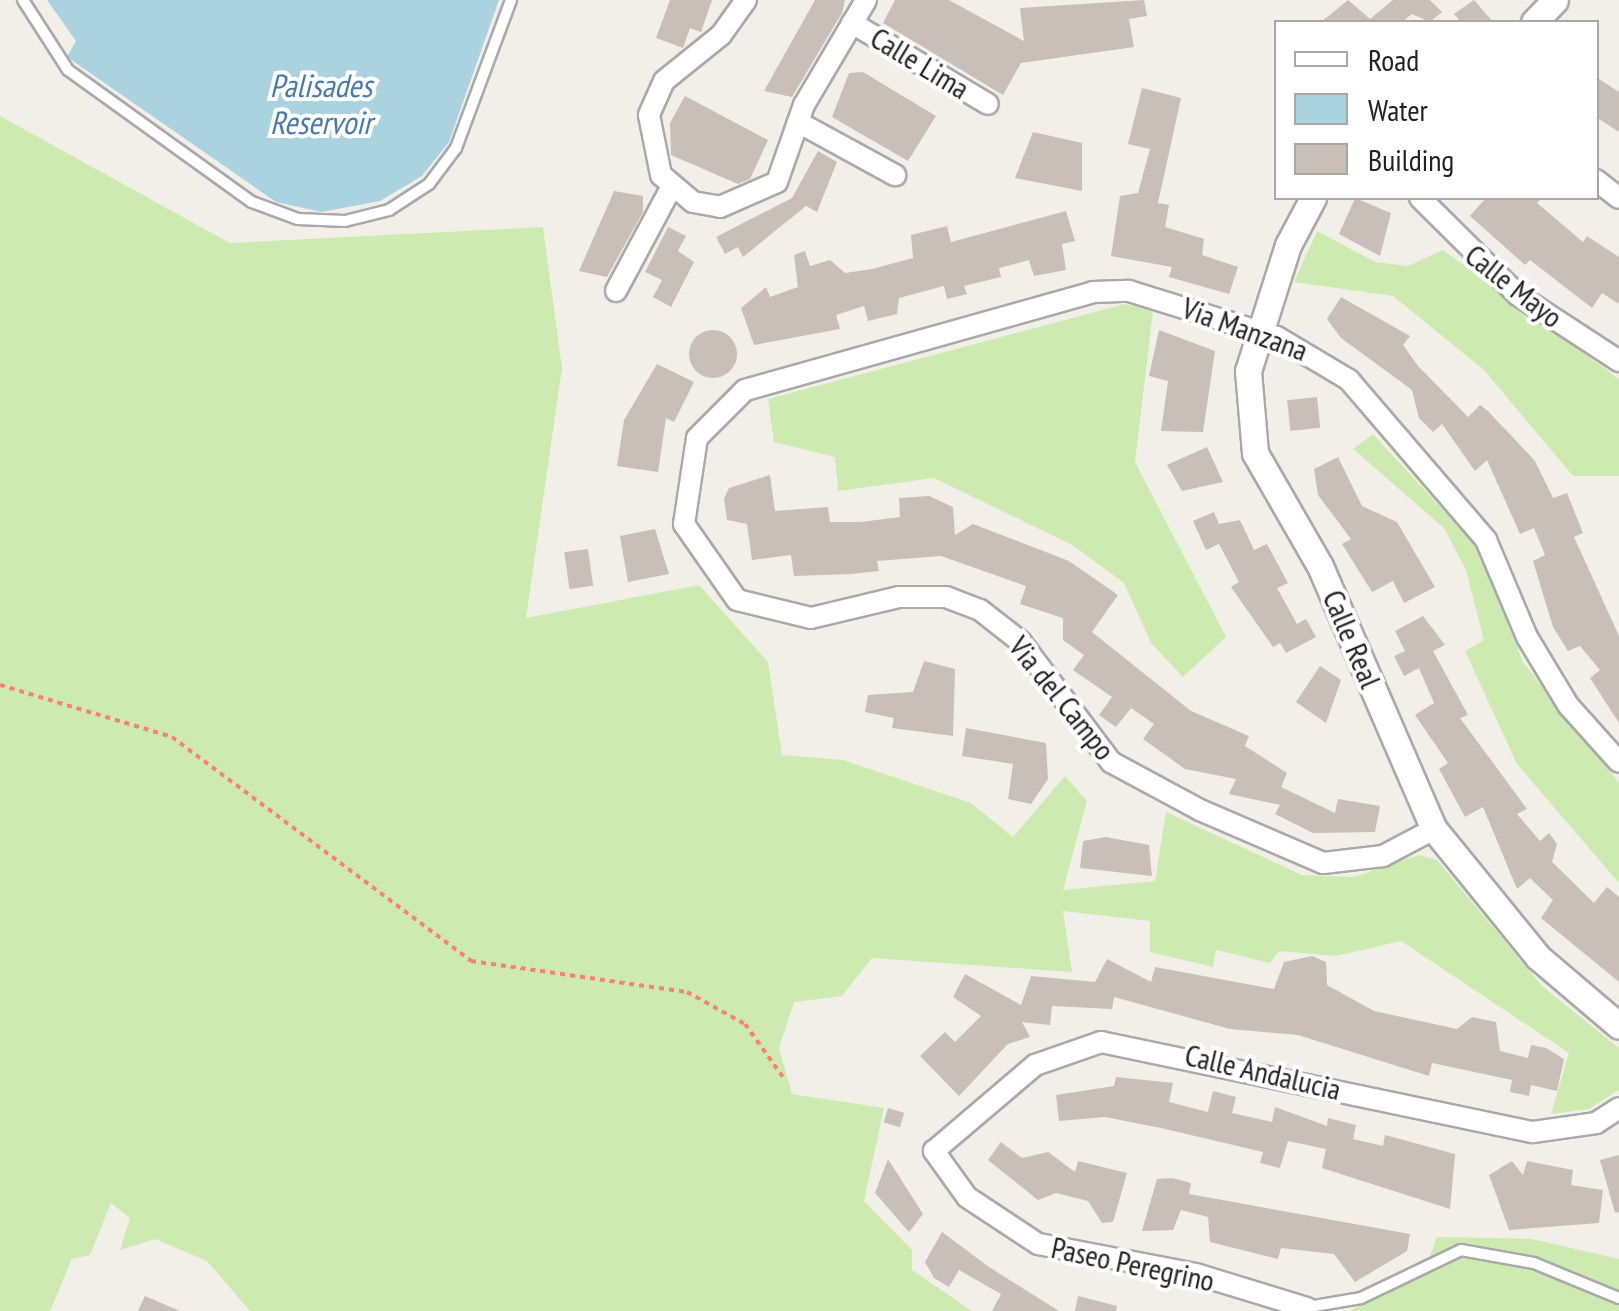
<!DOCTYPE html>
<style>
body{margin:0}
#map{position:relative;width:1619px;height:1311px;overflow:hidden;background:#f2efe9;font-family:"PT Sans Narrow",sans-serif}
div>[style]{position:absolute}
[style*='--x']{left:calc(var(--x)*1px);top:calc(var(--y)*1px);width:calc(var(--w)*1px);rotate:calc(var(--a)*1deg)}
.grass>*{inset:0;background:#cdebb0}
.water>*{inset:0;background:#aad3df}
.building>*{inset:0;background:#c7bfb8;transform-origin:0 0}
.round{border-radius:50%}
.path>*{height:4px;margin-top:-2px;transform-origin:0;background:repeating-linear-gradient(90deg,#fa8072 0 5px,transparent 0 10px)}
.roads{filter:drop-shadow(2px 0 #a9a9a9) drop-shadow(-2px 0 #a9a9a9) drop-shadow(0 2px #a9a9a9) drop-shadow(0 -2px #a9a9a9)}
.service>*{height:10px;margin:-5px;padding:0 5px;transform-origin:5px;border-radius:5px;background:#fff}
.minor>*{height:20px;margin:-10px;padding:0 10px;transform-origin:10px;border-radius:10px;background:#fff}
.tertiary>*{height:25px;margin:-12.5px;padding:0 12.5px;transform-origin:12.5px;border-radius:12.5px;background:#fff}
span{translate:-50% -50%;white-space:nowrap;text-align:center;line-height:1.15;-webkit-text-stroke:8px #fff;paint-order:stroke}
.street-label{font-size:30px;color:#222}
.water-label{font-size:32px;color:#4a7aab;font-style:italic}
.legend{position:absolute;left:1274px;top:20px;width:325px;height:180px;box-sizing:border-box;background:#fff;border:2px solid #a7a7a7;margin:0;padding:12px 18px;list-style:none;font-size:30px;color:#222}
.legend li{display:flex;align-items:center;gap:20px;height:50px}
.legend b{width:50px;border:2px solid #a7a7a7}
</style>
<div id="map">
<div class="grass">
<i style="clip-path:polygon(0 116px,230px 243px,543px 227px,562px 368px,526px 618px,699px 585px,768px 662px,782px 755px,843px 760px,971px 803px,1013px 837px,1065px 776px,1087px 801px,1063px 890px,1155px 881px,1166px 812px,1302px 875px,1354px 877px,1419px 855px,1437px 860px,1542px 986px,1619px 1048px,1619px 1090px,1589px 1109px,1551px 1114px,1569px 1053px,1401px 941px,1336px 956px,1279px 951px,1270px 963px,1216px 950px,1213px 967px,1150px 952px,1150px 921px,1063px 911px,1072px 972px,872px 958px,842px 996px,794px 1002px,779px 1048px,792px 1094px,884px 1108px,864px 1201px,912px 1250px,912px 1270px,972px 1311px,250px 1311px,207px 1261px,155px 1239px,120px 1250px,130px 1218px,111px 1203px,90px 1255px,72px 1259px,50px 1311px,0 1311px)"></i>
<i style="clip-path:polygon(1317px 231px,1375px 262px,1408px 266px,1443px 250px,1619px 379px,1619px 476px,1573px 476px,1484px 370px,1393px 296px,1294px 282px)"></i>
<i style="clip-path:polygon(1125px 304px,1153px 311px,1135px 462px,1226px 637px,1183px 677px,1151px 643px,1124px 583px,1074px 546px,934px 478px,838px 491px,835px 457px,774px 442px,768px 399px)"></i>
<i style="clip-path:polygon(1373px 434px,1479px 549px,1523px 662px,1619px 783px,1619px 883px,1517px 764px,1465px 651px,1484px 640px,1466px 570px,1444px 528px,1353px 449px)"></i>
<i style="clip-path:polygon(1437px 1237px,1532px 1239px,1619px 1259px,1619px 1311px,1350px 1311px,1426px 1267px)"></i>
</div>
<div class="water">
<i style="clip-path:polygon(47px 0,499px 0,449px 142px,422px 176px,380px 201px,322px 212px,276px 202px,67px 57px,76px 41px)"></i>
</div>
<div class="building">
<i style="clip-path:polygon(670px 0,712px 0,701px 32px,690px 28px,683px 48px,656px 38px)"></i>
<i style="clip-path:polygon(815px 0,845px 0,842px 13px,792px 97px,764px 91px)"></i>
<i style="clip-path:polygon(895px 0,949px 0,1024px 41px,1020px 8px,1144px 0,1147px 16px,1129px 19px,1134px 47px,1021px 63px,1003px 95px,883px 23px)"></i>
<i style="clip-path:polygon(1348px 0,1370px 19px,1393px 0,1430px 0,1442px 12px,1430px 22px,1412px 14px,1402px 22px,1321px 22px)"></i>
<i style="clip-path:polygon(1474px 0,1493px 22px,1461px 22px,1454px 14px)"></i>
<i style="clip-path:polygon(863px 72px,936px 116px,908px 161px,832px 117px,849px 73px)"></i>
<i style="clip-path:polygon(1596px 77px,1619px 92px,1619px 132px,1596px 117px)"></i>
<i style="clip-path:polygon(1142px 88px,1181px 98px,1158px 203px,1169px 205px,1165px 227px,1204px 239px,1202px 255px,1238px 267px,1229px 294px,1169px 277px,1172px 267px,1111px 256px,1120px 196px,1138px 193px,1150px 149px,1128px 144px)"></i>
<i style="clip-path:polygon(685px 96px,768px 140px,750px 179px,738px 184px,671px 155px,670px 123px)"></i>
<i style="clip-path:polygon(1033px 132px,1082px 143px,1082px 191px,1015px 178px)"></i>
<i style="clip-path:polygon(818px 151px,837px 162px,817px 212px,806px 206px,743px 257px,738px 247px,725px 254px,716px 237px,792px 198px)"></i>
<i style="clip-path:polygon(614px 191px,643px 196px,643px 212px,607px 277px,579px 271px)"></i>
<i style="clip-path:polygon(1355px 198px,1391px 213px,1380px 256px,1339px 234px)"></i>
<i style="clip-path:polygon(1486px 198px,1542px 198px,1537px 203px,1583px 242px,1587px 236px,1619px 257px,1619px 304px,1602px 293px,1592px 308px,1530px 260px,1525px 265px,1470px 216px)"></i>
<i style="clip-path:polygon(1066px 211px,1075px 241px,1062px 244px,1066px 270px,1034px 276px,1029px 260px,999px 268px,1001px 277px,964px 286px,967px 294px,947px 299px,944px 286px,899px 298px,897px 314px,868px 321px,864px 306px,836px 315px,840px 329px,754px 345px,741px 308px,766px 287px,770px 297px,798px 287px,794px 255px,805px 251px,810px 266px,830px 260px,845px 273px,872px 269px,913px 258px,911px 235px,947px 226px,951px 242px)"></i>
<i style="clip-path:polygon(668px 227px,686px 236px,678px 251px,694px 262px,671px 307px,653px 297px,662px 280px,645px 272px)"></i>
<i style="clip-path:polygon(1341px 297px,1410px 336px,1403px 345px,1418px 366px,1468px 417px,1480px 405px,1488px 411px,1535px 461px,1553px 498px,1567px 493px,1583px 533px,1574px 537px,1619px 636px,1619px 723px,1590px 678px,1600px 670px,1580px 646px,1568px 651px,1553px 627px,1533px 561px,1545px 555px,1534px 528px,1520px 534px,1487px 460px,1475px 471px,1442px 424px,1433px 432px,1419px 418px,1412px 390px,1341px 338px,1327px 319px)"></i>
<i class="round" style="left:689px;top:330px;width:48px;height:48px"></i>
<i style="clip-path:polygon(1159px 330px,1215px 351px,1203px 432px,1161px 431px,1168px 381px,1149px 376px)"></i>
<i style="clip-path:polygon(657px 364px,694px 382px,674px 422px,666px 418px,658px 472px,617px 466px,624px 420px)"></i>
<i style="left:1317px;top:397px;width:31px;height:30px;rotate:84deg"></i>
<i style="clip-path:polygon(1207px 447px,1223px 482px,1182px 491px,1167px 465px)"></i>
<i style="clip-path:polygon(1338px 457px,1362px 506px,1397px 522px,1435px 587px,1404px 603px,1393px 581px,1372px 592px,1342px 544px,1351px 539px,1318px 495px,1314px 469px)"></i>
<i style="clip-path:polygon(770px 475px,775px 511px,828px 507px,830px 522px,861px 522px,900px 517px,899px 498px,929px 496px,953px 507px,955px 535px,973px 524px,1069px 561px,1118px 595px,1092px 632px,1191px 711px,1249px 736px,1245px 746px,1287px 773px,1281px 787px,1335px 813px,1338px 799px,1380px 806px,1375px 832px,1313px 833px,1275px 814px,1280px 805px,1229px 794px,1236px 779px,1185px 769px,1143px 739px,1154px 724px,1131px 708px,1116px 727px,1099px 715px,1112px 697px,1073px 670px,1084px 655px,1063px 640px,1063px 618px,1020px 604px,1026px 586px,941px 556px,877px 561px,879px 571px,851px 574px,794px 576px,791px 555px,752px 560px,747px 524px,727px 520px,724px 499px,729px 488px)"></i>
<i style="clip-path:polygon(1214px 512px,1219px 524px,1240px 520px,1254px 550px,1267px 544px,1288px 583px,1277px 588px,1297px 624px,1306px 619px,1316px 637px,1286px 653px,1280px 643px,1273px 647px,1231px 587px,1239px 582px,1219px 544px,1206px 550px,1193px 521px)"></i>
<i style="clip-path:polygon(655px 529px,669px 574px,628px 582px,620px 536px)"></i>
<i style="left:588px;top:549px;width:37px;height:24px;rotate:82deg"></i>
<i style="clip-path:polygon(1423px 616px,1445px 645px,1433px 651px,1468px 715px,1460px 718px,1527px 809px,1517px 814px,1540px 841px,1549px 833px,1557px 844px,1552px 862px,1594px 903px,1607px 887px,1619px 897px,1619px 982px,1541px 918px,1553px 900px,1530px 878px,1517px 889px,1483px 807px,1465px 817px,1439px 769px,1448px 763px,1415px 715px,1434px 703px,1419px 668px,1404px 676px,1394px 656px,1405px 651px,1395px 631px)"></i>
<i style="clip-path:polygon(924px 661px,955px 669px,953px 736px,892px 728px,894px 718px,865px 712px,868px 695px,913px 692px)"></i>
<i style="clip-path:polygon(1320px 666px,1341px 680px,1326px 723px,1296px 702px)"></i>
<i style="clip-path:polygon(966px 728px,1046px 743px,1048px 779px,1031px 804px,1008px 799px,1013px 764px,962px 756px)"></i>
<i style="clip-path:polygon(1106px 837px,1149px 845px,1152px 876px,1080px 868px,1083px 841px)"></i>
<i style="clip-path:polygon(1312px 956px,1326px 962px,1327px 985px,1374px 1011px,1457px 1029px,1472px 1017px,1496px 1022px,1500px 1051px,1528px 1058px,1531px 1045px,1546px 1048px,1564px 1059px,1557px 1091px,1531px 1085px,1529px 1096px,1510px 1092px,1512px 1080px,1432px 1063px,1429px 1076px,1298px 1035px,1230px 1029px,1114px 997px,1112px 1009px,1052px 1006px,1050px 1025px,1022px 1022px,1030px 1037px,1008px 1044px,959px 1096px,920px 1056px,945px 1032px,955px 1042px,981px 1016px,953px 997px,965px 974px,1021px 1005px,1031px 976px,1095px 982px,1107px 959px,1151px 982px,1155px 967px,1274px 989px,1284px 962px)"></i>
<i style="clip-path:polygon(1116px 1077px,1173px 1083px,1169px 1102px,1208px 1112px,1213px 1091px,1236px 1097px,1232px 1113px,1272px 1122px,1275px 1107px,1327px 1126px,1328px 1118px,1356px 1125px,1353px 1139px,1383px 1146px,1385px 1135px,1455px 1154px,1450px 1209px,1322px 1168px,1326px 1149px,1288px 1141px,1280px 1168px,1260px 1163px,1263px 1152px,1161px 1128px,1105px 1117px,1059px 1121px,1056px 1095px,1114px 1086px)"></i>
<i style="left:888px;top:1108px;width:17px;height:15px;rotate:17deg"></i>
<i style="clip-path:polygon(1001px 1142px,1022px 1158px,1048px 1152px,1075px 1172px,1078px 1161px,1127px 1173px,1113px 1222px,1102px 1223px,1088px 1201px,1056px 1193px,1038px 1200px,988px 1160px)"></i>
<i style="clip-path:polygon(1619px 1155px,1619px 1212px,1615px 1213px,1600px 1160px)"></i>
<i style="clip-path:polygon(888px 1159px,923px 1214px,909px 1232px,875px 1193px)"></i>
<i style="clip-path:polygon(1512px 1161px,1523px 1175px,1527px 1161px,1573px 1170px,1571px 1185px,1603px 1190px,1599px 1223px,1509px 1230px,1489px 1175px)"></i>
<i style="clip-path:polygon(1172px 1178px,1191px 1183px,1189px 1194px,1410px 1234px,1407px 1251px,1355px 1282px,1334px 1254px,1281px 1248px,1278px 1259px,1210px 1242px,1208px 1217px,1181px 1210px,1173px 1230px,1142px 1231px,1157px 1179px)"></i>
<i style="clip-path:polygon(942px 1232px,989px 1267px,1059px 1311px,992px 1311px,1001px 1294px,959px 1270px,949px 1287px,934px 1278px,925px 1262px)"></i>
<i style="clip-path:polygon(145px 1296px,180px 1311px,138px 1311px)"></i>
<i style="clip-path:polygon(1078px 1296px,1117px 1306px,1116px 1311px,1075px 1311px)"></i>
</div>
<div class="path">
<i style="--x:0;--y:685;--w:180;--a:16.8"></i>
<i style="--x:172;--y:737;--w:374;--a:36.8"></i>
<i style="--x:471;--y:961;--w:218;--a:8.2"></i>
<i style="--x:687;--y:992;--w:66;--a:28.9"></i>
<i style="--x:745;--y:1024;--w:65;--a:54.4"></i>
</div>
<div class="roads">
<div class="service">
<i style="--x:23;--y:0;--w:83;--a:57.3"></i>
<i style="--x:68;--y:70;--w:226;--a:35.7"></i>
<i style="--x:252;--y:202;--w:49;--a:20.3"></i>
<i style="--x:298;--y:219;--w:47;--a:2.4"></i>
<i style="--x:345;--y:221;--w:45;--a:-14"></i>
<i style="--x:389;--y:210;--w:48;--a:-33"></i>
<i style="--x:429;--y:184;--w:45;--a:-53.1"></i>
<i style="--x:456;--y:148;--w:158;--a:-69.6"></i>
<i style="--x:1308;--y:1307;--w:54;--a:-9.6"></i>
<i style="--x:1361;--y:1298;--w:111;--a:-25.6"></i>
<i style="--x:1461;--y:1250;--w:74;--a:10.1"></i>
<i style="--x:1534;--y:1263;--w:92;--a:22.4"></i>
</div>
<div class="minor">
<i style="--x:746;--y:0;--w:43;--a:125.5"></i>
<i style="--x:721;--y:35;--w:73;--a:141.1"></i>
<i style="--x:664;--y:81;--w:37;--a:114"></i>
<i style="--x:649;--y:115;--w:61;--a:78.7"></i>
<i style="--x:661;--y:175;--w:42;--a:40.2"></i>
<i style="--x:693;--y:202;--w:27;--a:10"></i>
<i style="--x:720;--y:207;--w:62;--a:-23.7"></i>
<i style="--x:777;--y:182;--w:82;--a:-70.7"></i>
<i style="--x:804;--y:105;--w:122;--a:-59.4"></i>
<i style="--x:852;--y:23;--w:158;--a:30.8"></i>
<i style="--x:798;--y:122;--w:111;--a:28.7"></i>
<i style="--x:1596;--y:180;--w:29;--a:38"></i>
<i style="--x:1420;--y:198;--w:138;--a:44.7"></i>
<i style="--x:1518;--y:295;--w:121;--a:33.2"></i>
<i style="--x:616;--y:291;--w:117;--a:-61.9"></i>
<i style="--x:1434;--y:829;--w:58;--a:152.1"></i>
<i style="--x:1383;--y:856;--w:60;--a:173.3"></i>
<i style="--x:1323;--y:863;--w:134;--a:-156.7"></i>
<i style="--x:1200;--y:810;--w:101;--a:-151.7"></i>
<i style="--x:1111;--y:762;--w:150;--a:-126.9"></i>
<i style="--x:1021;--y:642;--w:52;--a:-142"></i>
<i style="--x:980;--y:610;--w:36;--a:-159"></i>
<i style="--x:946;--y:597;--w:47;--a:180"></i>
<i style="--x:899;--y:597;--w:90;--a:166.6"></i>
<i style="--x:811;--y:618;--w:76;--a:-166.3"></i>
<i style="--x:737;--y:600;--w:93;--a:-124.9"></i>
<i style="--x:684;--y:524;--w:87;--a:-81.4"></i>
<i style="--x:697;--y:438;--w:68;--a:-45"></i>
<i style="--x:745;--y:390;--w:362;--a:-15.7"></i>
<i style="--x:1093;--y:292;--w:36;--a:-2"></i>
<i style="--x:1129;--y:291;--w:155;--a:17.3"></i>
<i style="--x:1277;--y:337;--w:84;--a:30.8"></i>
<i style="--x:1349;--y:380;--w:211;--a:49.4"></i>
<i style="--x:1486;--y:540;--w:105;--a:67.1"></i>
<i style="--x:1527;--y:637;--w:79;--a:58.9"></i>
<i style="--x:1568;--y:705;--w:76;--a:48.2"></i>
<i style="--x:1307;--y:1308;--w:116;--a:-163"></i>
<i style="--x:1196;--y:1274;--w:161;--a:-169.2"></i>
<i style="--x:1038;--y:1244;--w:85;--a:-146.5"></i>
<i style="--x:967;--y:1197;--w:57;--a:-125.7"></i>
<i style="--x:934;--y:1151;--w:133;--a:-40.4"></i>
<i style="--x:1035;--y:1065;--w:70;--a:-19.2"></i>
<i style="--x:1101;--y:1042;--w:441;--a:11.8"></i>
<i style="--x:1533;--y:1132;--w:64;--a:-8.1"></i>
<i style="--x:1596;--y:1123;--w:27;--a:-33"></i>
</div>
<div class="tertiary">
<i style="--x:1534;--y:22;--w:30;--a:-46"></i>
<i style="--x:1313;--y:198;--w:53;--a:118"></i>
<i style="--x:1288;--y:245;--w:132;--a:107.6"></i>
<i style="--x:1248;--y:371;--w:82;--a:85.1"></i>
<i style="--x:1255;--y:453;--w:130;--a:60.1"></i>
<i style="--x:1320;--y:566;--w:287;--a:66.6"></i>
<i style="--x:1434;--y:829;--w:165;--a:50.9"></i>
<i style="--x:1538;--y:957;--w:106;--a:40.4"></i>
</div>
</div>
<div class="street-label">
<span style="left:920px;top:63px;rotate:31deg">Calle Lima</span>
<span style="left:1514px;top:286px;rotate:38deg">Calle Mayo</span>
<span style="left:1245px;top:329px;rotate:20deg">Via Manzana</span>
<span style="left:1352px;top:639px;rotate:67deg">Calle Real</span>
<span style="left:1062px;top:698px;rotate:51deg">Via del Campo</span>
<span style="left:1263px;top:1072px;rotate:13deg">Calle Andalucia</span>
<span style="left:1133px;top:1264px;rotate:12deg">Paseo Peregrino</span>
</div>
<div class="water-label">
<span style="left:321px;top:104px">Palisades<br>Reservoir</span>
</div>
<ul class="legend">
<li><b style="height:12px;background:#fff"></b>Road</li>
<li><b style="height:28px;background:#aad3df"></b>Water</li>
<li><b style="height:28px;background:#c7bfb8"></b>Building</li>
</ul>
</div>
